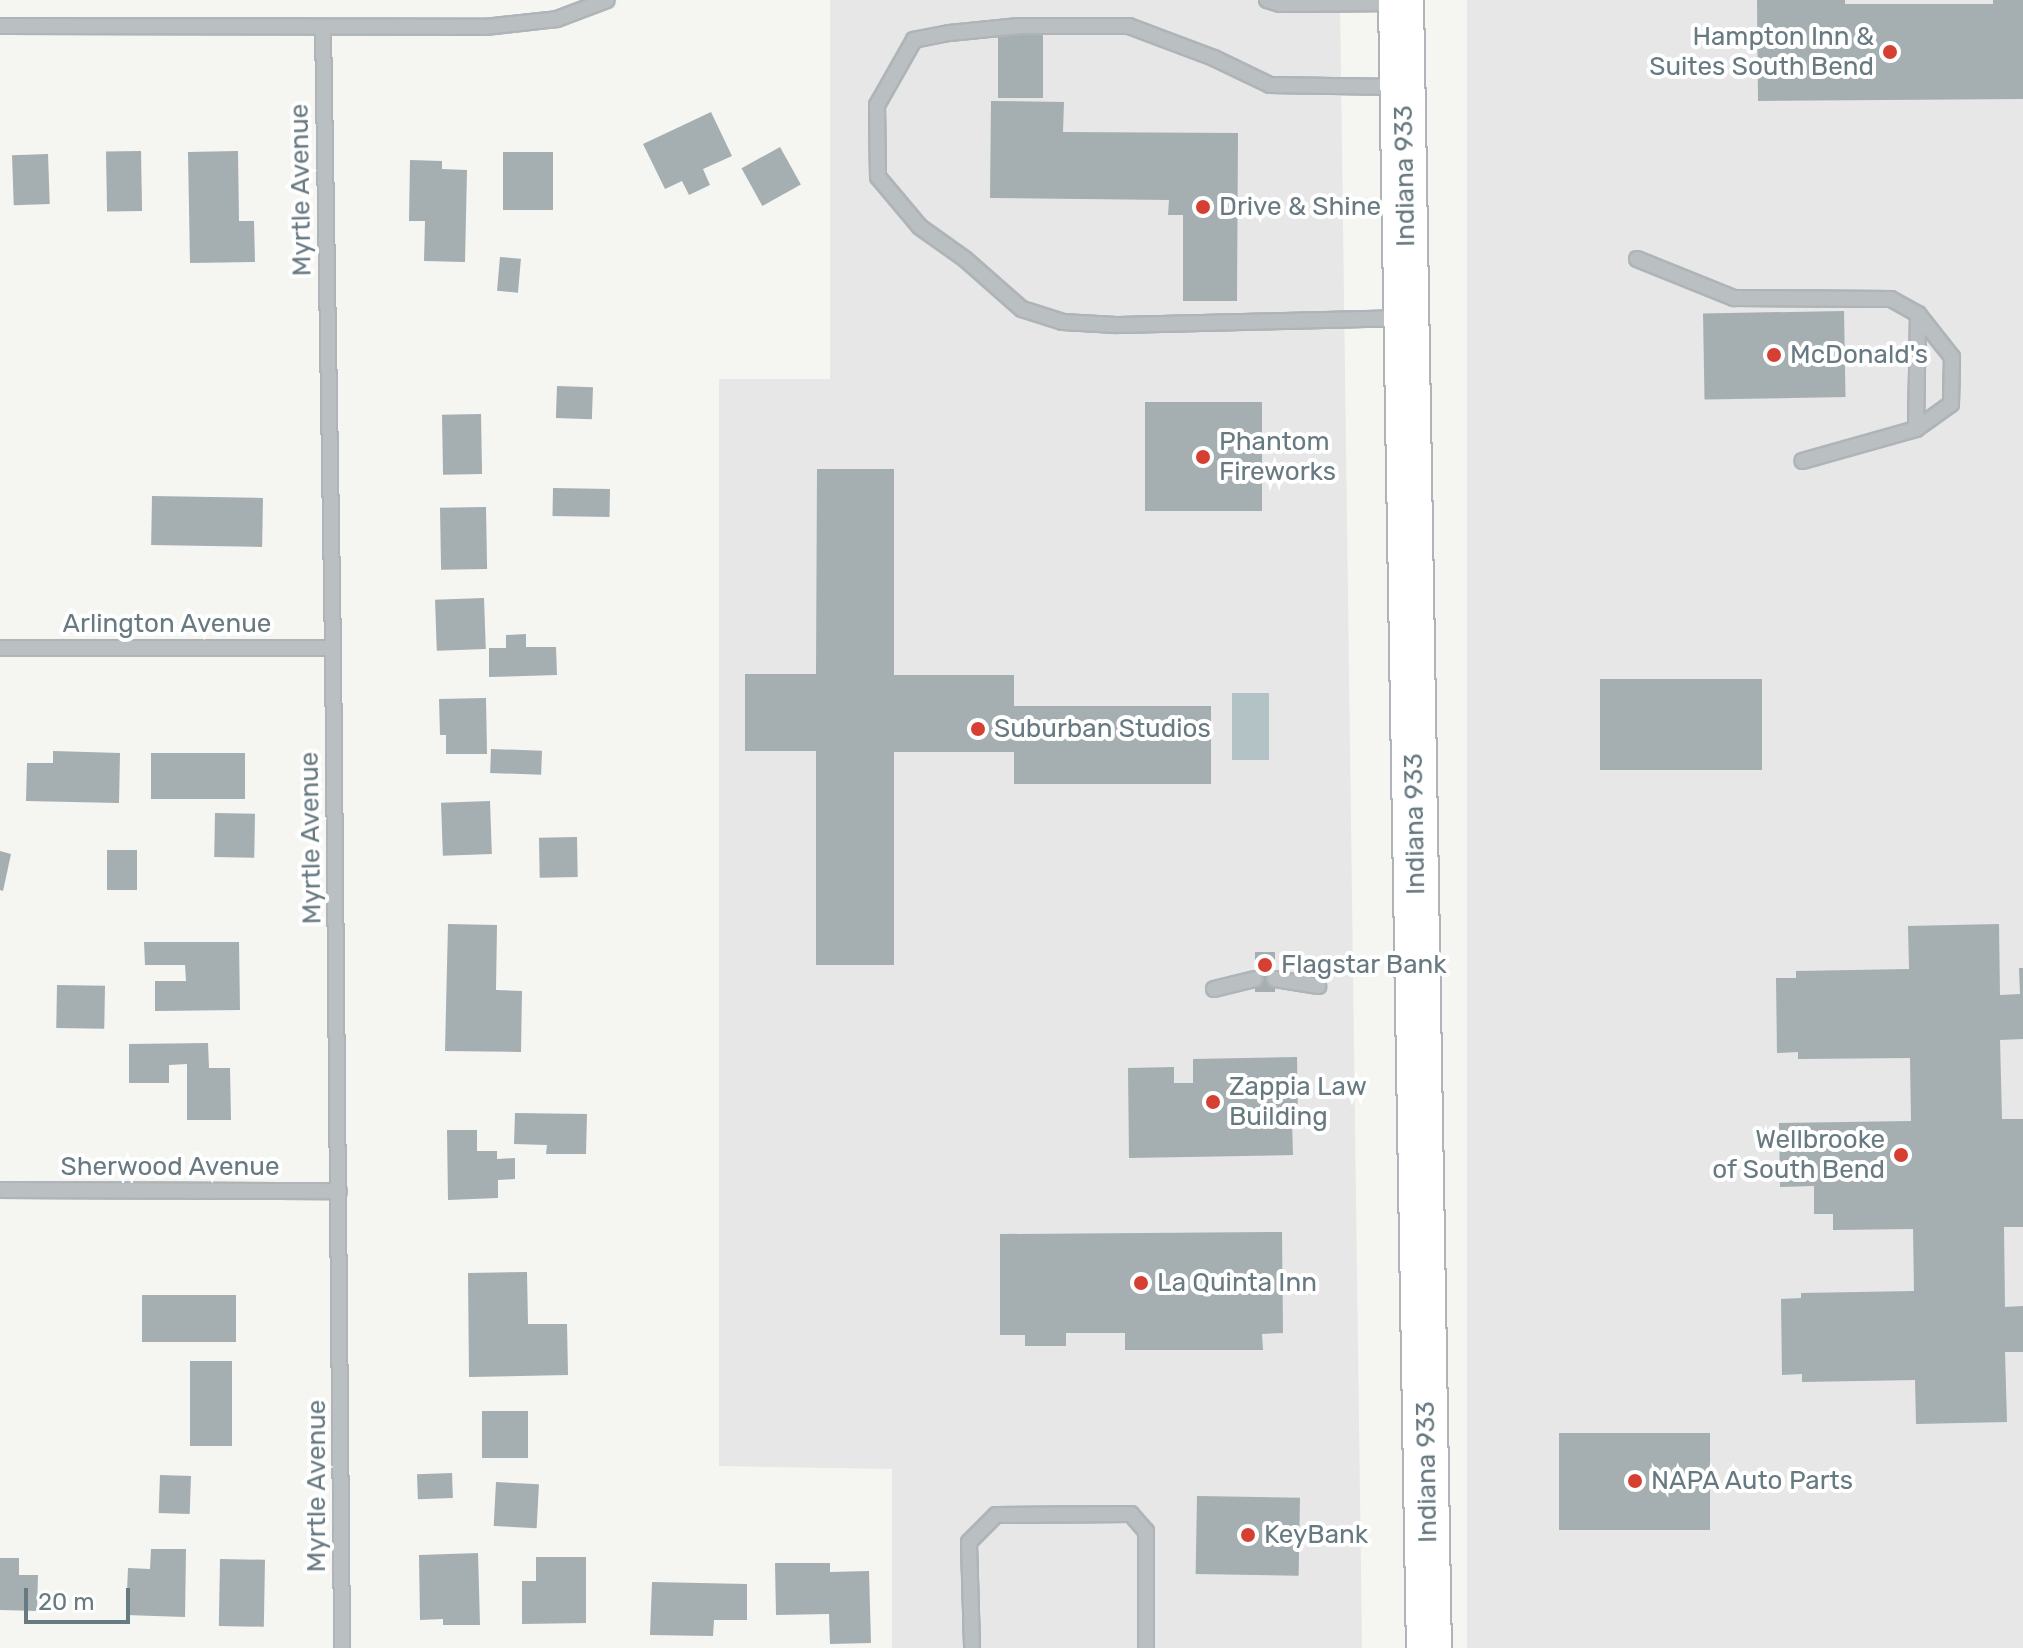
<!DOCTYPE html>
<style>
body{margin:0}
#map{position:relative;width:2023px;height:1648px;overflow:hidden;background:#f5f5f2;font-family:Rubik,sans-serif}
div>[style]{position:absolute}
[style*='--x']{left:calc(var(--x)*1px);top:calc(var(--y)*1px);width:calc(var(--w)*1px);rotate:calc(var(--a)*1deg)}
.built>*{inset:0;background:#e6e7e6;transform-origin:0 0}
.water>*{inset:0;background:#b3c2c4;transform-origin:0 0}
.building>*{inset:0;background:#a5aeb1;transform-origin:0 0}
.roads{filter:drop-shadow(2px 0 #aeb4b7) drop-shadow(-2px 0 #aeb4b7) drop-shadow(0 2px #aeb4b7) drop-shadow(0 -2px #aeb4b7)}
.minor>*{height:14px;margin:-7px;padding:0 7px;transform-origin:7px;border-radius:7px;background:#bac0c2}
.major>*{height:44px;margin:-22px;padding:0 22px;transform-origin:22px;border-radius:22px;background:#fff}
.dots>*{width:22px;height:22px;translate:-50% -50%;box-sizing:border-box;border:4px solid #fff;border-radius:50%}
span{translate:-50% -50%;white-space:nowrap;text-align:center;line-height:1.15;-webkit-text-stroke:8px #fff;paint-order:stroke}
.poi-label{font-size:26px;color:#677981}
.right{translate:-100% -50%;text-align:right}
.left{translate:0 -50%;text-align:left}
.street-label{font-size:26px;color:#677981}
.scale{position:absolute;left:24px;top:1588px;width:106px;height:36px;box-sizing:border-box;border:4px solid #677981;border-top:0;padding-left:10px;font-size:24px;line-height:28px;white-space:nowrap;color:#677981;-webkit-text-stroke:6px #fff;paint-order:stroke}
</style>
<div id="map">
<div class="built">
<i style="clip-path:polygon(830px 0,1340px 0,1362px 1648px,892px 1648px,892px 1469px,719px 1466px,719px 379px,830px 379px)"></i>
<i style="left:1467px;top:0;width:556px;height:1648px"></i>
</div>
<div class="water">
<i style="left:1232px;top:693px;width:37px;height:67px"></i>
</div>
<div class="building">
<i style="clip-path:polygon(1757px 0,1845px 0,1845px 4px,1993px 4px,1993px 0,2023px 0,2023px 99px,1758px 101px)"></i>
<i style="left:998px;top:34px;width:45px;height:64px"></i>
<i style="clip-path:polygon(991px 101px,1064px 102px,1063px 132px,1238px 133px,1237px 301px,1183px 301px,1183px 215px,1168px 215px,1169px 200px,990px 198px)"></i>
<i style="clip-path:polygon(711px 112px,732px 156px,703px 169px,710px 185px,689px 195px,682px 181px,665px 189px,643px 144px)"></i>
<i style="left:780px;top:147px;width:43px;height:44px;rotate:61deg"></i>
<i style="left:141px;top:151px;width:60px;height:35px;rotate:89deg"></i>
<i style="clip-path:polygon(238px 151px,239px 221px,254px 221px,255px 262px,190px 263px,188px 152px)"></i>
<i style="left:553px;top:152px;width:58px;height:50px;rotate:90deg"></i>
<i style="left:48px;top:154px;width:50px;height:36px;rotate:88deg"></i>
<i style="clip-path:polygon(410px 160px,442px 161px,442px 169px,467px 170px,465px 262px,424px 261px,425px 221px,409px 221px)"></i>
<i style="left:500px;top:257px;width:21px;height:34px;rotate:5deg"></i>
<i style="left:1844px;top:311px;width:86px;height:141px;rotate:89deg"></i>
<i style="left:557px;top:386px;width:36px;height:32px;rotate:2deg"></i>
<i style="left:1145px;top:402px;width:117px;height:109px"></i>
<i style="left:481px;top:414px;width:60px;height:39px;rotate:89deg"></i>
<i style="clip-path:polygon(817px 469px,894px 469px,894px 675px,1014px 675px,1014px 706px,1211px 706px,1211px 784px,1014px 784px,1014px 752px,894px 752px,894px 965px,816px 965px,816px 751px,745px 751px,745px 674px,816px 674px)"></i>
<i style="left:553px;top:488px;width:57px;height:28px;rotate:1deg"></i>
<i style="left:152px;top:496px;width:111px;height:49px;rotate:1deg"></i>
<i style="left:486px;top:507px;width:62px;height:46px;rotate:89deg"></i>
<i style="left:484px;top:598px;width:51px;height:49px;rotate:88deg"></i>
<i style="clip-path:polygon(526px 634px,526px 647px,556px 647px,557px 675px,489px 677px,489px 648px,506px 648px,506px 635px)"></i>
<i style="left:1600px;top:679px;width:162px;height:91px"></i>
<i style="clip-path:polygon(486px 698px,487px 754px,446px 754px,446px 735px,440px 735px,439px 699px)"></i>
<i style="left:491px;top:749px;width:51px;height:24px;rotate:2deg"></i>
<i style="clip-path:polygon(53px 751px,120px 753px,119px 803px,26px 801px,27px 763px,53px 763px)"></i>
<i style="left:245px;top:753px;width:46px;height:94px;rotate:90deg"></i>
<i style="left:490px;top:801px;width:53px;height:49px;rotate:88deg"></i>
<i style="left:215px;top:813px;width:40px;height:44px;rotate:1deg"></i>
<i style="left:577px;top:837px;width:40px;height:38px;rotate:89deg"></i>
<i style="left:107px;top:850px;width:30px;height:40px"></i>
<i style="clip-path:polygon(0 851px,11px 854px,3px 891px,0 890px)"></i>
<i style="clip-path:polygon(448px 924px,497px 925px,496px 990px,522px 991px,521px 1052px,445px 1051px)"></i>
<i style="clip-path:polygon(1999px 924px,2000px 995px,2020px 994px,2019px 968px,2023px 968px,2023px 1039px,2000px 1040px,2002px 1119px,2023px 1119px,2023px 1227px,2004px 1227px,2005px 1307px,2023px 1306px,2023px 1352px,2005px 1352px,2007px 1422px,1916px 1424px,1915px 1380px,1802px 1382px,1802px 1374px,1782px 1375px,1781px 1299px,1801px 1298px,1801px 1293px,1914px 1291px,1913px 1229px,1833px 1230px,1833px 1214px,1814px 1214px,1814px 1186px,1780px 1187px,1779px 1123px,1911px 1121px,1910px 1058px,1798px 1059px,1798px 1052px,1777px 1053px,1776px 978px,1796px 978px,1796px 971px,1909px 969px,1908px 926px)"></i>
<i style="clip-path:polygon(144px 942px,239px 942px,240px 1010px,155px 1011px,155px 981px,186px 981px,185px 965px,145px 965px)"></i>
<i style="left:1255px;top:952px;width:20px;height:40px"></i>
<i style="left:57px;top:985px;width:48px;height:43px;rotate:1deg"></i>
<i style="clip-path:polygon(208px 1043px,209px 1068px,230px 1068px,231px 1120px,187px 1120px,187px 1064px,169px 1065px,169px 1083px,129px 1083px,129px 1044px)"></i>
<i style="clip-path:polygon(1297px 1057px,1298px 1121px,1292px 1121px,1293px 1155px,1129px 1158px,1128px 1068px,1174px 1067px,1174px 1083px,1193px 1083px,1193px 1059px)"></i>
<i style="clip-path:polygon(515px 1113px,587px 1114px,586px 1154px,546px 1154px,547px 1145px,514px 1144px)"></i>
<i style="clip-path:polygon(447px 1130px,477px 1130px,477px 1151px,497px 1151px,497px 1159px,515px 1158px,515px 1179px,498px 1180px,498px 1198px,448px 1200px)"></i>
<i style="clip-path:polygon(1282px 1232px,1283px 1333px,1262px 1334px,1263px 1350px,1125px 1350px,1125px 1333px,1066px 1333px,1066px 1346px,1025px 1346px,1025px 1335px,1000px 1335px,1000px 1234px)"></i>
<i style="clip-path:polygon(527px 1272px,528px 1324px,567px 1324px,568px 1375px,469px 1377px,468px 1273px)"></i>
<i style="left:142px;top:1295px;width:94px;height:47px"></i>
<i style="left:190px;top:1361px;width:42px;height:85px"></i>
<i style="left:482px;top:1411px;width:46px;height:47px"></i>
<i style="left:1559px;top:1433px;width:151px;height:97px"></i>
<i style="left:452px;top:1473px;width:25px;height:35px;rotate:88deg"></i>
<i style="left:160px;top:1475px;width:31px;height:38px;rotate:2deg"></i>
<i style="left:496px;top:1482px;width:43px;height:44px;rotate:3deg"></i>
<i style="left:1197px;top:1496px;width:103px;height:78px;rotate:1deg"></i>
<i style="clip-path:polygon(151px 1549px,186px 1549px,185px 1617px,126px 1615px,128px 1568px,150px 1569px)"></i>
<i style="clip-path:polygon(478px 1553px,480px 1625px,443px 1625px,443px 1619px,420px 1620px,419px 1555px)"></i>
<i style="clip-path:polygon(536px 1557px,586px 1557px,586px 1623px,522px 1624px,522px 1581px,536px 1581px)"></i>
<i style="clip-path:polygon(0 1558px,19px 1558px,19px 1575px,38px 1575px,37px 1611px,0 1610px)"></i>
<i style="left:220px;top:1559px;width:45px;height:67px;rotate:1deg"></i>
<i style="clip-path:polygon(775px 1563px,830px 1563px,830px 1572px,869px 1571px,871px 1643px,830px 1644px,829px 1614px,776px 1615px)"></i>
<i style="clip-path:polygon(652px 1582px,747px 1584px,747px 1620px,714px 1620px,713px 1636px,650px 1635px)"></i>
</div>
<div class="roads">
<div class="minor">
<i style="--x:1267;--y:0;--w:14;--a:17"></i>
<i style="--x:1280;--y:4;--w:117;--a:-0.5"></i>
<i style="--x:0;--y:26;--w:485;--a:0.1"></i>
<i style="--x:485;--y:27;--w:72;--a:-6.3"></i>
<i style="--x:557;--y:19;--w:53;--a:-20.8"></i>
<i style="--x:323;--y:27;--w:621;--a:89.08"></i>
<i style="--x:333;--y:648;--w:1000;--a:89.48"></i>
<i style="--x:1396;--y:87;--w:126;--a:-179.1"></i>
<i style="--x:1270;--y:85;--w:62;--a:-154.3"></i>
<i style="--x:1214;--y:58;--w:91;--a:-159.4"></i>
<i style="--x:1129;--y:26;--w:110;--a:180"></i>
<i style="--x:1019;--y:26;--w:70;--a:174.3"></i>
<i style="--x:949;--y:33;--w:36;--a:169"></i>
<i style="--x:914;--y:40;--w:75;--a:119.6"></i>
<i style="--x:877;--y:105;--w:72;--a:89.2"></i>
<i style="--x:878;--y:177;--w:65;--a:50"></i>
<i style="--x:920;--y:227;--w:55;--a:35.4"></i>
<i style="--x:965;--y:259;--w:76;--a:41.3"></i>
<i style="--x:1022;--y:309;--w:43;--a:17.6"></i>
<i style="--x:1063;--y:322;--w:53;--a:3.2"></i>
<i style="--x:1116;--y:325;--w:284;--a:-1.4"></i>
<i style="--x:1637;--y:259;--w:105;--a:21.9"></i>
<i style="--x:1734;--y:298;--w:157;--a:0.4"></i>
<i style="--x:1891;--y:299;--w:31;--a:29"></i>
<i style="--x:1918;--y:314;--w:115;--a:91"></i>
<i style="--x:1916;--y:429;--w:118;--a:164.3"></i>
<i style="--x:1916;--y:429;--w:43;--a:-35.5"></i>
<i style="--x:1951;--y:404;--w:47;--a:-88.8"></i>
<i style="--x:1952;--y:357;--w:55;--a:-128.3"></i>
<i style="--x:0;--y:648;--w:333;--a:0"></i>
<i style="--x:1275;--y:979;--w:44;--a:9.2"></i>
<i style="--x:1214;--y:989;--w:42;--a:-13.7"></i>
<i style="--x:0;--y:1190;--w:339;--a:0.2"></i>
<i style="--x:972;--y:1645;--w:103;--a:-91.7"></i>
<i style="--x:969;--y:1542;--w:38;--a:-45"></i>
<i style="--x:996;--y:1515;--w:135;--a:-0.4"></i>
<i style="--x:1131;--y:1514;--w:23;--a:49"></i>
<i style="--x:1146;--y:1531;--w:115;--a:90"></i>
</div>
<div class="major">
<i style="--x:1401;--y:0;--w:1648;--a:89.03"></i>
</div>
</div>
<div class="dots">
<i style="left:1890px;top:52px;background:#d64032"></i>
<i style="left:1203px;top:207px;background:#d64032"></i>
<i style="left:1774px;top:355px;background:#d64032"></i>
<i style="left:1203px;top:457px;background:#d64032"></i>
<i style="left:978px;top:729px;background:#d64032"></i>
<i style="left:1265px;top:965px;background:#d64032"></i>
<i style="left:1213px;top:1102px;background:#d64032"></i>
<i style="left:1901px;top:1155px;background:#d64032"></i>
<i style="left:1141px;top:1283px;background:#d64032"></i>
<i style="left:1635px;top:1481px;background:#d64032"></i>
<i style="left:1248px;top:1535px;background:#d64032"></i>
</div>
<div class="poi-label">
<span class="right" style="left:1874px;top:52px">Hampton Inn &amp;<br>Suites South Bend</span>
<span class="left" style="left:1219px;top:207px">Drive &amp; Shine</span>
<span class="left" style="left:1790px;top:355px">McDonald's</span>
<span class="left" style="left:1219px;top:457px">Phantom<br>Fireworks</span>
<span class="left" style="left:994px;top:729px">Suburban Studios</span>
<span class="left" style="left:1281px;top:965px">Flagstar Bank</span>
<span class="left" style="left:1229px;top:1102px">Zappia Law<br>Building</span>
<span class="right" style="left:1885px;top:1155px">Wellbrooke<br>of South Bend</span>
<span class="left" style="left:1157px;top:1283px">La Quinta Inn</span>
<span class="left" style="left:1651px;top:1481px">NAPA Auto Parts</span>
<span class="left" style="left:1264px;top:1535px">KeyBank</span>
</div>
<div class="street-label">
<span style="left:1405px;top:176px;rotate:-91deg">Indiana 933</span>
<span style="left:301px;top:190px;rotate:-91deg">Myrtle Avenue</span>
<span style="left:167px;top:624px">Arlington Avenue</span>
<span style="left:1415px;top:824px;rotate:-91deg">Indiana 933</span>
<span style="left:311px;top:838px;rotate:-91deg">Myrtle Avenue</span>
<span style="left:170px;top:1167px">Sherwood Avenue</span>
<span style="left:1427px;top:1472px;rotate:-91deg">Indiana 933</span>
<span style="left:317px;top:1486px;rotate:-90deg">Myrtle Avenue</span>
</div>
<div class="scale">20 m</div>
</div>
